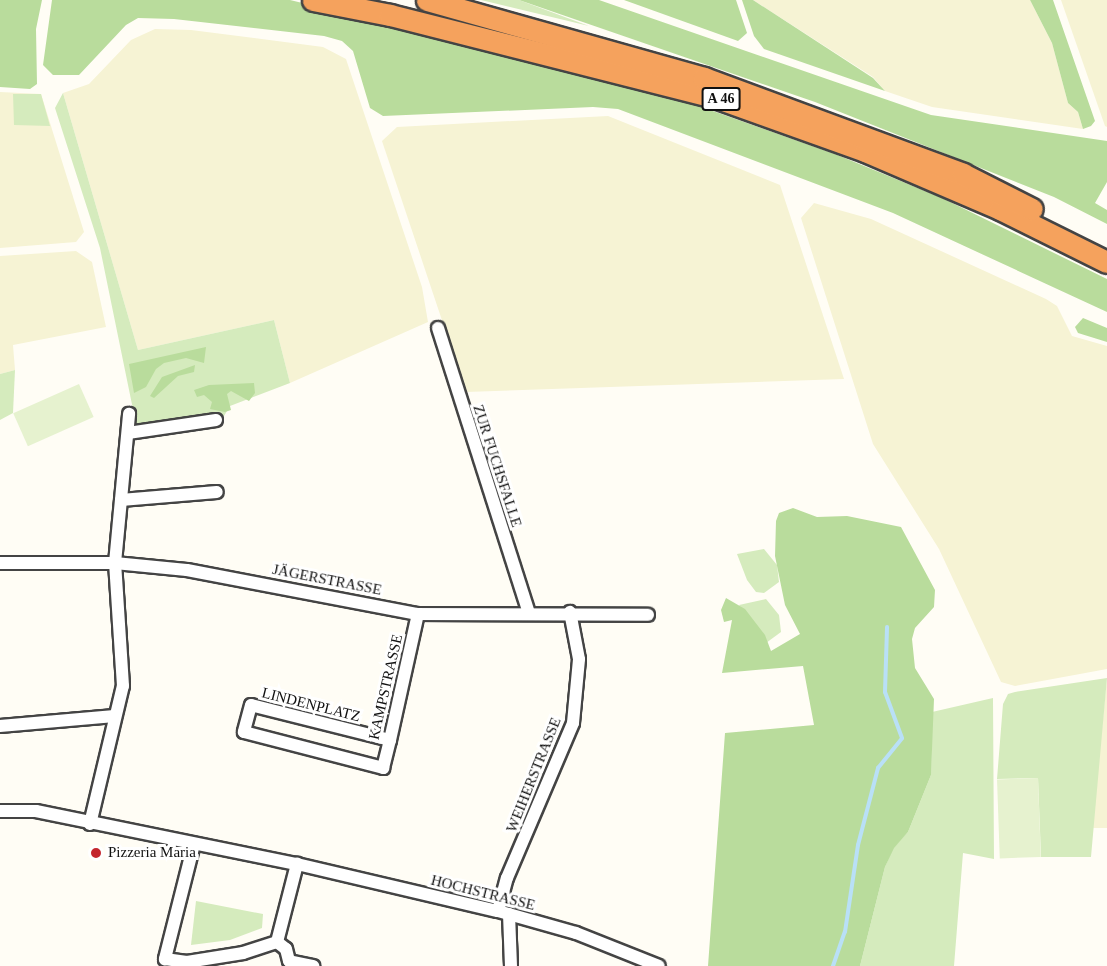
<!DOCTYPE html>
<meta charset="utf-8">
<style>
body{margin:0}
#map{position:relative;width:1107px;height:966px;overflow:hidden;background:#fffdf5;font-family:"Times New Roman",serif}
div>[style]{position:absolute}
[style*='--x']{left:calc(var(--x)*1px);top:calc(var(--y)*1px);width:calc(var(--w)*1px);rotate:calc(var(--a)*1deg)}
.farmland>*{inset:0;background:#f6f3d4}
.green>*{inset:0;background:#d5ebbd}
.forest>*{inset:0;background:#b9dc9c}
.pitch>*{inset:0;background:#e6f2cf;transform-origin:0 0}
.stream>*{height:4px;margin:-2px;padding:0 2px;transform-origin:2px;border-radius:2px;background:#b9e0f7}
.roads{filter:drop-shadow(2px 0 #444) drop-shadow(-2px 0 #444) drop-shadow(0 2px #444) drop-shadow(0 -2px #444)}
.street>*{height:12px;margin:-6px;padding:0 6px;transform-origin:6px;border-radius:6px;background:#fff}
.highway>*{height:21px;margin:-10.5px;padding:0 10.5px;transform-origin:10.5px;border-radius:10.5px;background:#f5a25d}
.dots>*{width:16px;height:16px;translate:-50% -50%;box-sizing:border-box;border:3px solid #fff;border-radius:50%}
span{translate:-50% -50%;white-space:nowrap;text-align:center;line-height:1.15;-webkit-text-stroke:6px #fff;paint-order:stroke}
.shield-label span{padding:2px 4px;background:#fff;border:2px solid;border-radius:4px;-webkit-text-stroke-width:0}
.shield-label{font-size:14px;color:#111;font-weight:700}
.street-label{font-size:15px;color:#111}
.poi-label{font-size:15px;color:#111}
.left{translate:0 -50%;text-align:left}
</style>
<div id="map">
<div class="farmland">
<i style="clip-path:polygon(753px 0,1030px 0,1052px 43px,1068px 103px,1078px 112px,1083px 129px,932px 107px,885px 91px,873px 77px)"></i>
<i style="clip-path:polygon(1061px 0,1107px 0,1107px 127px,1105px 126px)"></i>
<i style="clip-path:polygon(155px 29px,191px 30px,323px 47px,346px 59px,422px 287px,428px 322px,290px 383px,274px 320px,138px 350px,63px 93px,89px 84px,131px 40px)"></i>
<i style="clip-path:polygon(0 92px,41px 94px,84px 232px,76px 242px,0 248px)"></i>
<i style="clip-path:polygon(608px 116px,780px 185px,844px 379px,466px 392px,382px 141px,397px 127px)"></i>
<i style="clip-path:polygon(814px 203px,871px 219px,1046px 299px,1057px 306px,1072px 336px,1107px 346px,1107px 669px,1015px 686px,1001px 682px,939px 549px,873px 444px,801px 218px)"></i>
<i style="clip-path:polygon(76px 251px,92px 262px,106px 327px,13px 345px,15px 370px,0 374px,0 256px)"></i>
<i style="clip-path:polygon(1107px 678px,1107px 828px,1092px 828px)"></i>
</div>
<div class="green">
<i style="clip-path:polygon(481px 0,519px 0,589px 26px)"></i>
<i style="clip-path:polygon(63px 93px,138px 350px,274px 320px,290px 383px,230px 406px,224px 416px,136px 424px,100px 248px,55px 108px)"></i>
<i style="clip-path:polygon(13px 94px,41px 94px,50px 126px,14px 125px)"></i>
<i style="clip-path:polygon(15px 370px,13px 413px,0 420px,0 374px)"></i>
<i style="clip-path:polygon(764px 549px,777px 565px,779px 582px,764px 593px,756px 592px,747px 580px,737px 554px)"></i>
<i style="clip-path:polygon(766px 599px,779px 615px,781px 632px,766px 643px,739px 605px)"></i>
<i style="clip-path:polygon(1107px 678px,1091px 857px,1041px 857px,1038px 778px,997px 779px,1003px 704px,1008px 694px,1015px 692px)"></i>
<i style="clip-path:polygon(993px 698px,994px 859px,963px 853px,954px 966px,860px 966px,885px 867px,893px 848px,908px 832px,931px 775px,932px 712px)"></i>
<i style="clip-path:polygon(196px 901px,263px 914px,262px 928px,230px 940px,191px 945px)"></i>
</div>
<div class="forest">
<i style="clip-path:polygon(0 0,42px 0,36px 29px,37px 84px,30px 89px,0 87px)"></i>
<i style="clip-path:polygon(52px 0,290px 0,636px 84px,835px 154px,942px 198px,1107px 279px,1107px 312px,893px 213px,618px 109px,593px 107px,383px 116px,370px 108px,353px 51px,342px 41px,324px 36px,174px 19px,138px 18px,126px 25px,79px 75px,53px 75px,43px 65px)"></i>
<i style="clip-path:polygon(519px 0,599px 0,931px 115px,1107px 141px,1107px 182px,1095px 203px,1107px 210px,1107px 224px,1054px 197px,815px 102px)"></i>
<i style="clip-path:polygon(624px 0,736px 0,747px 33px,738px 41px)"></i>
<i style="clip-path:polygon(742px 0,753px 0,873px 78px,885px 91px,764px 49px,754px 36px)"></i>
<i style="clip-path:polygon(1030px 0,1053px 0,1095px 121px,1091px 126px,1083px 129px,1078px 112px,1068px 103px,1052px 43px)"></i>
<i style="clip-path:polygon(1083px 318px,1107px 328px,1107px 342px,1078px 333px,1075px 327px)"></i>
<i style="clip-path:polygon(206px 347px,204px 363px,186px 358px,164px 363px,156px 369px,146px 387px,134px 393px,129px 364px)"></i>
<i style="clip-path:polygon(195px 365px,194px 372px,178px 376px,154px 398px,150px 396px,162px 377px)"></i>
<i style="clip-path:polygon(254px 383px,255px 393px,249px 401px,231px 391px,227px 394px,231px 410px,225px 412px,210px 409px,212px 402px,204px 395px,197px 397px,194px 390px,209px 385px)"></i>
<i style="clip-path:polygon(793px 508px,817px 517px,847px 516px,901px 527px,935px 590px,934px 607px,915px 628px,912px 639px,915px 668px,934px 699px,931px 775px,908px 832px,894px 848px,885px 867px,860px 966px,708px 966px,725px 733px,814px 725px,803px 666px,722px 673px,732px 620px,724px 622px,721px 610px,726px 598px,745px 609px,765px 635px,771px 651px,800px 634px,785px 605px,775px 556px,776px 521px,779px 513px)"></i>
</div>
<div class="pitch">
<i style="left:79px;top:384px;width:36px;height:72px;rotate:66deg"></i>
<i style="left:1038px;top:778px;width:79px;height:41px;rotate:88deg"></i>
</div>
<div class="stream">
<i style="--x:833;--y:966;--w:36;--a:-71"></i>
<i style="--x:845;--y:932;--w:88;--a:-81.5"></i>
<i style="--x:858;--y:845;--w:80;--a:-75.4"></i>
<i style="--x:878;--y:768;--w:38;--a:-51"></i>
<i style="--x:902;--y:738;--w:49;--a:-110.3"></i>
<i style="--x:885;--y:692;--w:65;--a:-88.2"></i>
</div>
<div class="roads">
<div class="street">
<i style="--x:438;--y:328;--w:299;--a:72.3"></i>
<i style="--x:128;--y:433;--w:89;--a:-8.4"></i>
<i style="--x:121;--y:500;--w:96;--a:-4.8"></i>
<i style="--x:0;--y:563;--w:115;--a:0"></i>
<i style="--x:115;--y:563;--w:72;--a:5.6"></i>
<i style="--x:187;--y:570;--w:235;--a:10.8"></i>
<i style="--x:418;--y:614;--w:230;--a:0.2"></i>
<i style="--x:0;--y:726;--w:115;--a:-5"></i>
<i style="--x:390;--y:740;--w:143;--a:-165.9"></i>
<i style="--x:251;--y:705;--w:28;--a:105"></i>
<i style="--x:244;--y:732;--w:144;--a:14.5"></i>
<i style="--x:383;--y:768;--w:29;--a:-76"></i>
<i style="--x:390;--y:740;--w:129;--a:-77.5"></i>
<i style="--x:0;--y:811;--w:36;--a:0"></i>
<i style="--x:36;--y:811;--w:266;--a:11.5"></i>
<i style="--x:297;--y:864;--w:206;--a:13.2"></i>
<i style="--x:498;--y:911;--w:81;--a:15.8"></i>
<i style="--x:576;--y:933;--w:89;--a:21.7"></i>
<i style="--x:90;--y:824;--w:142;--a:-76.6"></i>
<i style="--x:123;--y:686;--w:123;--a:-93.7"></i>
<i style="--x:115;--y:563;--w:150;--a:-84.6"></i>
<i style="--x:194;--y:844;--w:119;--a:104.2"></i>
<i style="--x:165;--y:959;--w:22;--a:8"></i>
<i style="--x:187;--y:962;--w:57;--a:-9.1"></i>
<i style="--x:243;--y:953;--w:36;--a:-18"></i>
<i style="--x:498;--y:911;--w:34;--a:-75"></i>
<i style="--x:507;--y:878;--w:168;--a:-66.9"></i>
<i style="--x:573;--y:723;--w:64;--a:-84.6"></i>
<i style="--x:579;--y:659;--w:48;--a:-100.8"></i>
<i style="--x:509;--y:914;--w:52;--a:87.8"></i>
<i style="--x:277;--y:942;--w:81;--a:-75.6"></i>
<i style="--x:277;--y:942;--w:11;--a:38"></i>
<i style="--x:286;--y:949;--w:12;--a:76"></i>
<i style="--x:289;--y:961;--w:25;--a:12"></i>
</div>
<div class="highway">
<i style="--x:313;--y:0;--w:78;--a:11"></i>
<i style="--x:390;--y:15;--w:337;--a:14.2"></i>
<i style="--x:717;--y:98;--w:157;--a:19.7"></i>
<i style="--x:865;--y:151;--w:147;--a:23.2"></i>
<i style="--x:1000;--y:209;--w:119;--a:26.4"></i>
<i style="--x:427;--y:0;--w:288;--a:15.7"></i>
<i style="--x:704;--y:78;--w:276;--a:20.3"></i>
<i style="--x:963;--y:174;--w:77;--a:26.9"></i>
</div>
</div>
<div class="dots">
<i style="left:96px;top:853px;background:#c4262e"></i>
</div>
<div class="shield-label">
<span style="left:721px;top:99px">A 46</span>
</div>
<div class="street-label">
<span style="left:497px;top:466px;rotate:72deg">ZUR FUCHSFALLE</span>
<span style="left:327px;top:580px;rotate:11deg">JÄGERSTRASSE</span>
<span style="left:386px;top:687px;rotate:-77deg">KAMPSTRASSE</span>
<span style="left:311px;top:705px;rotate:14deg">LINDENPLATZ</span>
<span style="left:534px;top:775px;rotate:-68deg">WEIHERSTRASSE</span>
<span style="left:483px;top:893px;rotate:14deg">HOCHSTRASSE</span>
</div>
<div class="poi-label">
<span class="left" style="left:108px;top:853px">Pizzeria Maria</span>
</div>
</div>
